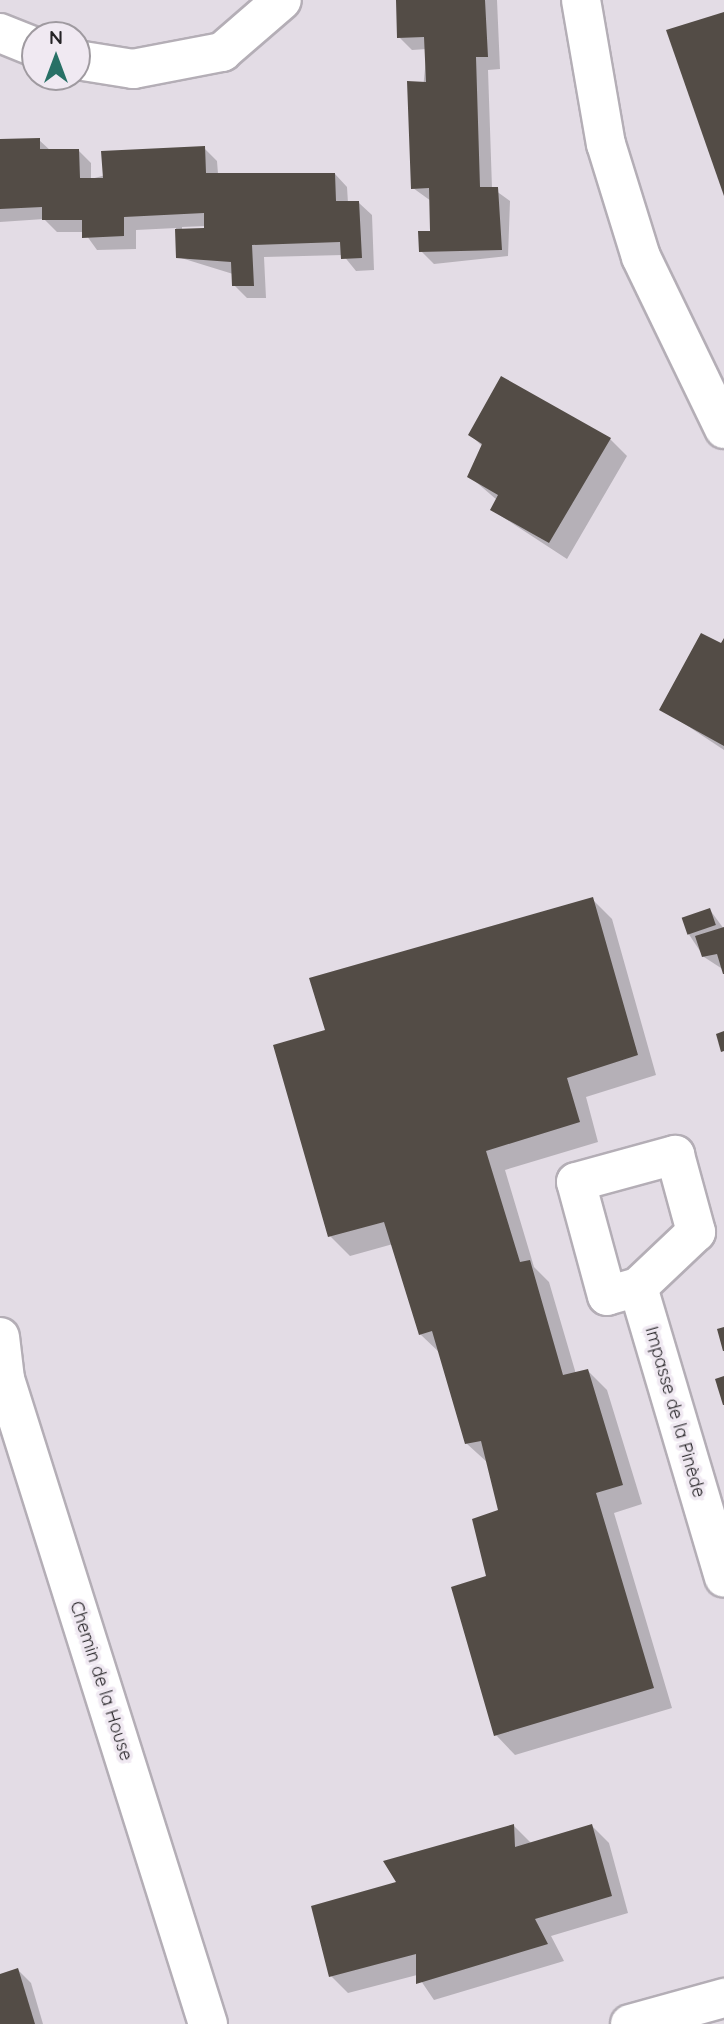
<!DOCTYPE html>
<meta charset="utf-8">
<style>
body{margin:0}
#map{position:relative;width:724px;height:2024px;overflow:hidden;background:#e3dce5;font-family:Quicksand,sans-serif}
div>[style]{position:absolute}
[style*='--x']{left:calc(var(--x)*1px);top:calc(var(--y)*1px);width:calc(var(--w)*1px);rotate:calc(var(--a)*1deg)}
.shadow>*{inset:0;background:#0003}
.building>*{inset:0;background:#534c46;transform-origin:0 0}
.roads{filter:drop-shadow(2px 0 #b4aeb6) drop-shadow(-2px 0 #b4aeb6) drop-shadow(0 2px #b4aeb6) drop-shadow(0 -2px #b4aeb6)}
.minor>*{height:38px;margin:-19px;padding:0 19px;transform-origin:19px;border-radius:19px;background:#fff}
.tertiary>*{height:38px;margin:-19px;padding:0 19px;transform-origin:19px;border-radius:19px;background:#fff}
span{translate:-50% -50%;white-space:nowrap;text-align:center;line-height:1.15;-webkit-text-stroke:7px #f0e9f2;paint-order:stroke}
.street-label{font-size:18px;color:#252326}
.north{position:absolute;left:21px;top:21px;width:70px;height:70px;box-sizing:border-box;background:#f0e9f2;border:2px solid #9f9aa0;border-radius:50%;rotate:0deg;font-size:19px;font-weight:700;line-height:28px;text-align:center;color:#252326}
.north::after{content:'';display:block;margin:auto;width:24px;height:32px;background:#287066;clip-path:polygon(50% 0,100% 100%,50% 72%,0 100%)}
</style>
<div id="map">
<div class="shadow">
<i style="clip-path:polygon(398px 0,497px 0,500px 69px,488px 70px,492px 188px,510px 201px,508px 256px,434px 264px,421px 251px,432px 233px,431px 201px,413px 188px,427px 49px,412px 50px,399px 37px)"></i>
<i style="clip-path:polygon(724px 14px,724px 192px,668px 31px)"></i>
<i style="clip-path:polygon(evenodd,39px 140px,51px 151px,78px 150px,91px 163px,91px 179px,204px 148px,217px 161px,218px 174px,335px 174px,347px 187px,348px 203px,359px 203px,372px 215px,374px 270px,356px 271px,343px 255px,264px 257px,266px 298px,247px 298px,234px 285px,233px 274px,178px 257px,176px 228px,136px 230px,136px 249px,97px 250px,84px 232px,57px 232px,44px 219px,0 222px,0 141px,39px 140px,206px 226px,206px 230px,182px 231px,182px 227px,206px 226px)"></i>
<i style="clip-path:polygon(470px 434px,610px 439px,627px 456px,567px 559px,492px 510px,497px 500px,469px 476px,483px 447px)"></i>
<i style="clip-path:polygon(724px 646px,724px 750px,662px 709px)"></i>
<i style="clip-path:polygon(592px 899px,612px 919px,656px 1075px,586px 1097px,598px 1142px,505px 1170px,534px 1267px,549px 1282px,576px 1374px,588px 1371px,607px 1390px,642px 1504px,614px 1513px,672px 1708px,515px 1755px,496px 1735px,488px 1577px,500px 1511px,488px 1463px,466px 1443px,441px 1354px,420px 1334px,393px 1244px,350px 1256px,330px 1236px,327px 1032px)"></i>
<i style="clip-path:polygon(710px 910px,724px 929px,724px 970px,704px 957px,688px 933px)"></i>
<i style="clip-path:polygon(514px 1826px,532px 1844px,592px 1826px,609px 1843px,628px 1913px,551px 1936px,564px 1961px,434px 2000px,417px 1975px,348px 1993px,331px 1976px,398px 1883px)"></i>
<i style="clip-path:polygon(18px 1970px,31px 1983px,43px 2024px,0 2024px,0 1975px)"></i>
</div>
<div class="building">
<i style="clip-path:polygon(396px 0,485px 0,488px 57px,476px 57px,480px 187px,498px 187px,502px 250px,419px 252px,418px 231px,430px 231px,429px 188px,411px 189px,407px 81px,426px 82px,424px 37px,397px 38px)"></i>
<i style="clip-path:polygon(724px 12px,724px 196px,666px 30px)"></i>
<i style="clip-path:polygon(40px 138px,40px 149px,79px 149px,80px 178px,103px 178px,101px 151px,205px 146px,206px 173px,335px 173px,336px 201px,359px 201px,362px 258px,341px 259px,340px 242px,252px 245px,254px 286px,232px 286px,231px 262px,176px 258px,175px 229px,204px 228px,204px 213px,124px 217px,124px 236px,82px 238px,82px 220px,42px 220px,42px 207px,0 209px,0 139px)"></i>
<i style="clip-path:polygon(501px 376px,611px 438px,549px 543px,490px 510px,498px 495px,467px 477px,482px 444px,468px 435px)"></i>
<i style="clip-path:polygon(701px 633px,721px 643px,724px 638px,724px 746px,659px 710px)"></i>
<i style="clip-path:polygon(593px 897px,638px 1055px,567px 1078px,580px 1122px,486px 1151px,520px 1262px,530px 1260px,563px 1375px,588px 1369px,623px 1485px,596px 1493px,654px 1688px,494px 1736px,451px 1587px,486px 1576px,472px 1519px,498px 1510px,481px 1441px,465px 1444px,432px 1331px,419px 1335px,384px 1222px,328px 1237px,273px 1045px,325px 1030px,309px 978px)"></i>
<i style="left:710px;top:908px;width:18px;height:30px;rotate:71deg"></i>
<i style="clip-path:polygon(724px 927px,724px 974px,723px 974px,717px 954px,702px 957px,695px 936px)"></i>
<i style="clip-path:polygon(724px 1031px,724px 1051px,721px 1052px,716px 1034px)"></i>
<i style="clip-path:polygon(724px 1327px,724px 1351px,723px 1351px,717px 1329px)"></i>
<i style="clip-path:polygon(724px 1376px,724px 1405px,723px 1405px,715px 1379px)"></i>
<i style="clip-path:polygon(514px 1824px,515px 1847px,592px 1824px,612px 1896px,535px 1919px,548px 1944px,416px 1984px,416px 1954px,329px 1977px,311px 1906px,396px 1882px,383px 1861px)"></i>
<i style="clip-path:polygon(18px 1968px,35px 2024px,0 2024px,0 1974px)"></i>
</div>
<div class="roads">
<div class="minor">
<i style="--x:581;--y:0;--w:146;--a:80.2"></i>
<i style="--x:606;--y:144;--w:118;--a:72.8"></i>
<i style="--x:641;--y:257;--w:191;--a:64.2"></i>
<i style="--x:0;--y:33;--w:38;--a:22"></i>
<i style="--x:77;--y:60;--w:57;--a:9.1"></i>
<i style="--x:133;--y:69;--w:91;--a:-10.8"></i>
<i style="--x:222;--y:52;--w:79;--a:-40.9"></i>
<i style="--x:675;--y:1155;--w:80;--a:74.7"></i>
<i style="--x:696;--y:1232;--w:80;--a:136.5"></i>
<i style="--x:638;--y:1287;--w:32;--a:164"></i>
<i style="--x:607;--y:1296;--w:118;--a:-105.2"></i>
<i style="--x:576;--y:1182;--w:103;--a:-15.3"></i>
<i style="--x:638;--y:1287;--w:303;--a:73.5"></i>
<i style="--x:630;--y:2024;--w:98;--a:-15.5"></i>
</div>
<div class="tertiary">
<i style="--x:0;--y:1337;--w:42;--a:83.2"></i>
<i style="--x:5;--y:1379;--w:676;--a:72.53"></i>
</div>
</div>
<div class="street-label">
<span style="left:675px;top:1412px;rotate:74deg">Impasse de la Pinède</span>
<span style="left:101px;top:1681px;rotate:72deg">Chemin de la House</span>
</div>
<div class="north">N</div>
</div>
